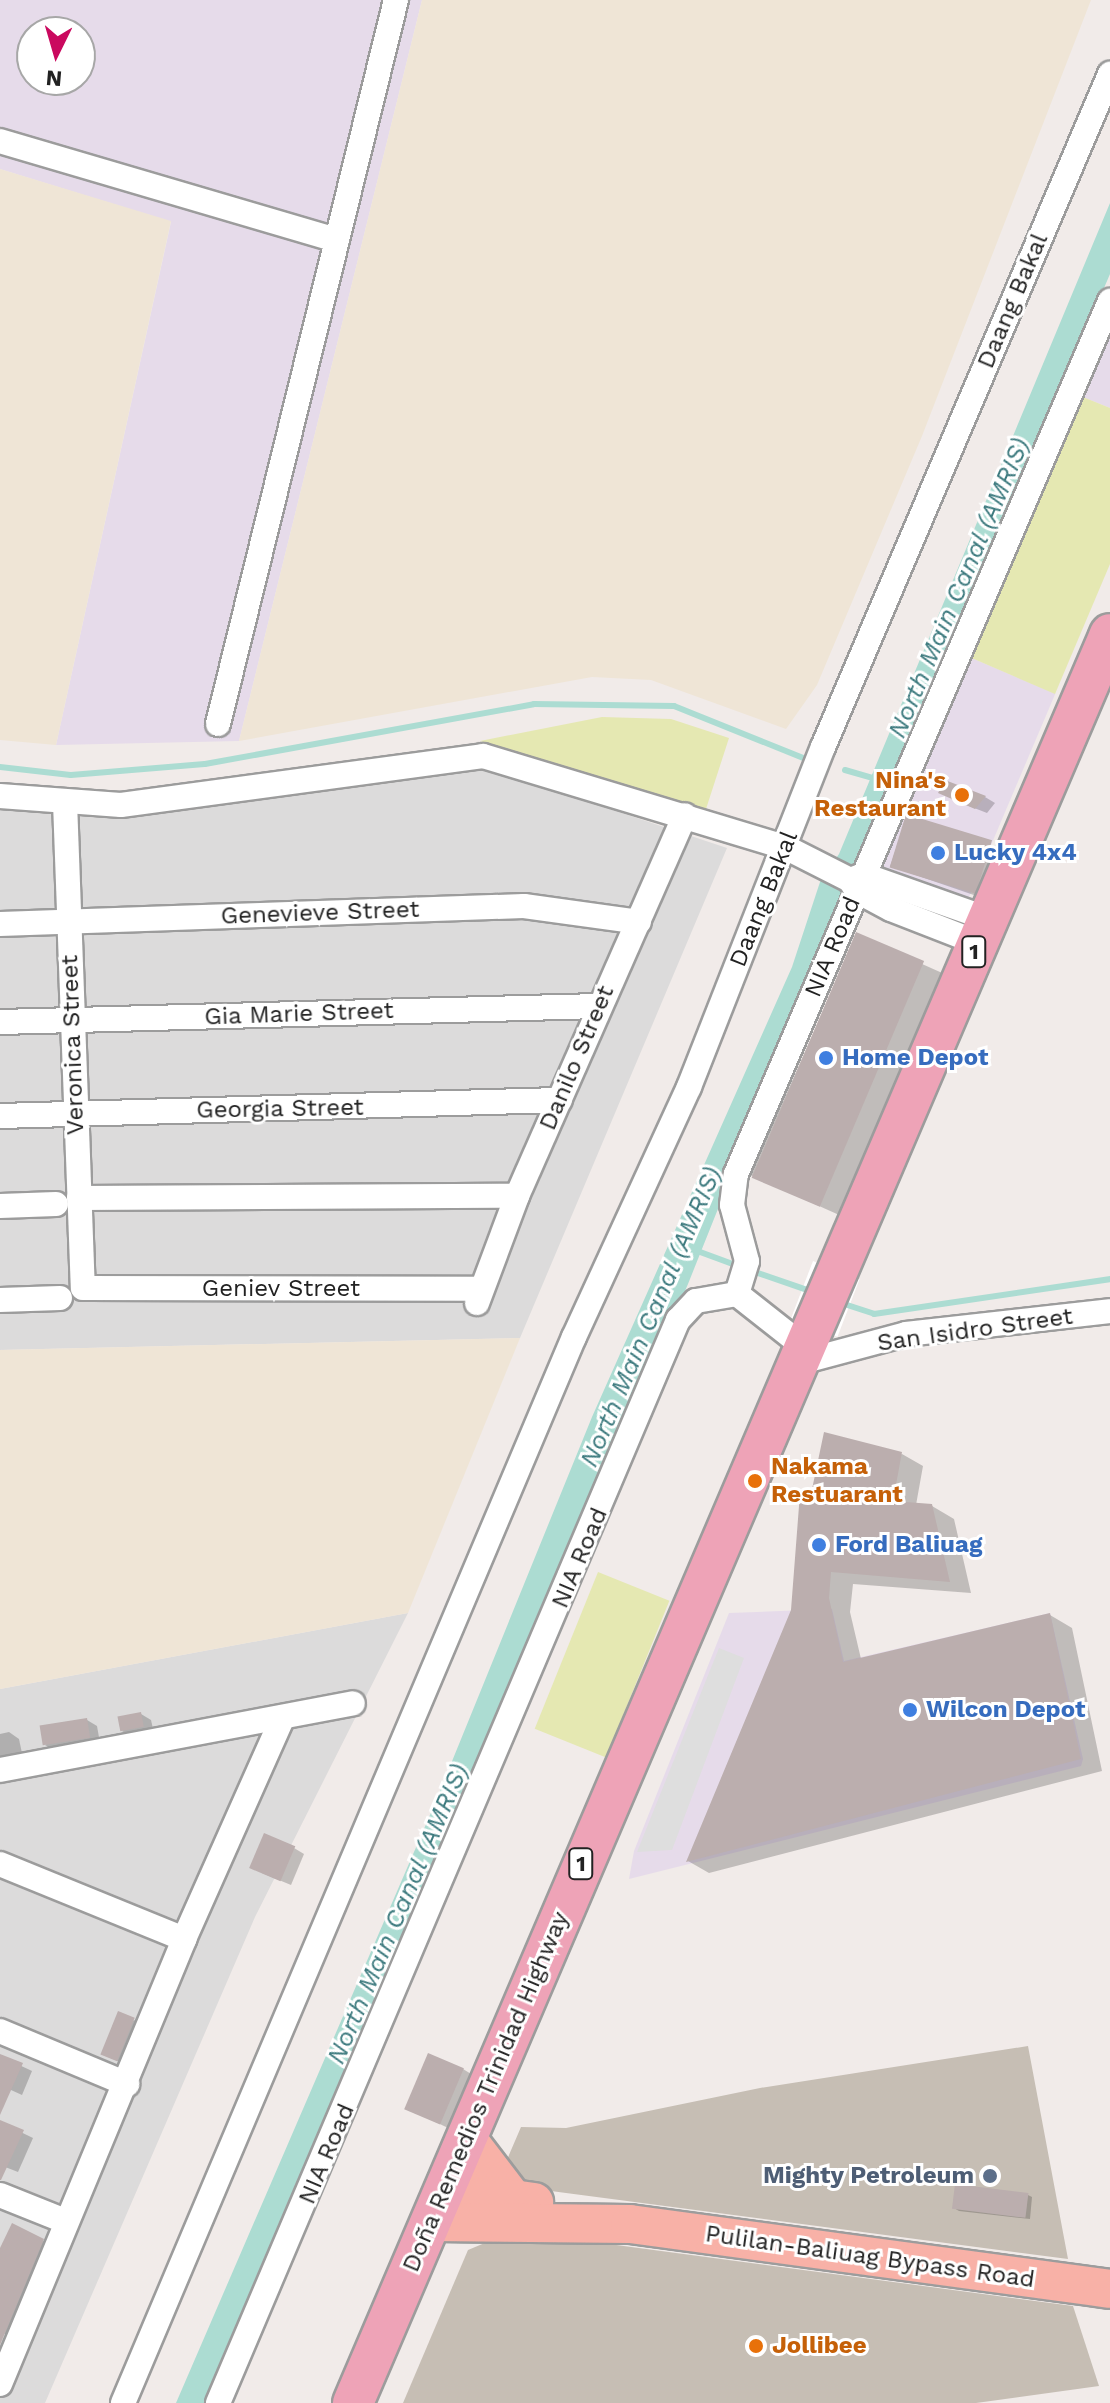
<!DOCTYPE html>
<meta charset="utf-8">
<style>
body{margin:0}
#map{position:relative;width:1110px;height:2403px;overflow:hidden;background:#f1ebe9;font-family:"Work Sans",sans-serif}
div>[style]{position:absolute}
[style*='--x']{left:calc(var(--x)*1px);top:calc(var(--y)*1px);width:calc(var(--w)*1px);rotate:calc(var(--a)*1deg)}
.residential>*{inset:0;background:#dcdbdb}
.industrial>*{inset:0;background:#e6dbea;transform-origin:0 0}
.construction>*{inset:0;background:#c6beb4}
.farmland>*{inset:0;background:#efe5d6}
.grass>*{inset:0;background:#e5e8b2;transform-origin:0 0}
.parking>*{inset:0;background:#dedede}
.water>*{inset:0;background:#acdcd2}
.pier>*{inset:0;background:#fff;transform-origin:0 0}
.shadow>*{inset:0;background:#0003;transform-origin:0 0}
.stream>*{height:6px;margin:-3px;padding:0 3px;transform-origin:3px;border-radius:3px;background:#acdcd2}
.building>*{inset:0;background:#bbaeae;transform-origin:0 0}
.roads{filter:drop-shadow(2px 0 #9c9c9c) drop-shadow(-2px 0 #9c9c9c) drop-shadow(0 2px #9c9c9c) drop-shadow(0 -2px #9c9c9c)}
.minor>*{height:24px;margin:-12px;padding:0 12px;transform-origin:12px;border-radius:12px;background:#fff}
.primary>*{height:38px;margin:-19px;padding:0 19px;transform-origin:19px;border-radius:19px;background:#f8b1a7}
.trunk>*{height:40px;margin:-20px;padding:0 20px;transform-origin:20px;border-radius:20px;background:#eea3b7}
.dots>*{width:22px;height:22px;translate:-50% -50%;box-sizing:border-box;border:4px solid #fff;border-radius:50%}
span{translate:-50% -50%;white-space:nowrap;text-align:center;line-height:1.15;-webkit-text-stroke:6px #fff;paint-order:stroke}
.shield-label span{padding:2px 6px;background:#fff;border:2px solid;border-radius:6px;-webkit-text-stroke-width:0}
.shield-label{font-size:22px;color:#222;font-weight:700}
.street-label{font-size:24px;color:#222}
.food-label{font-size:24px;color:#c56008;font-weight:700}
.right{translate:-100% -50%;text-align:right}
.left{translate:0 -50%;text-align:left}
.shop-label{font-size:24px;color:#366cbe;font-weight:700}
.service-label{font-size:24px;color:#4e5e75;font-weight:700}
.water-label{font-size:26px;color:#3e7b7f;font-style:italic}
.north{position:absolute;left:16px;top:16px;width:80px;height:80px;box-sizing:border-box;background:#fff;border:2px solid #a7a7a7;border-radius:50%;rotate:185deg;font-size:22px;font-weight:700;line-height:32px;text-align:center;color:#222}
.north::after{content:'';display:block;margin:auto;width:28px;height:36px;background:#ca095f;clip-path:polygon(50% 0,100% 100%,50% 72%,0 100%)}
</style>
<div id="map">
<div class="residential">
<i style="clip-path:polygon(478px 765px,727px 848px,520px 1338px,0 1350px,0 809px,121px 819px)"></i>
<i style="clip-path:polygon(408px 1613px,255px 1917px,45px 2403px,0 2403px,0 1689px)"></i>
</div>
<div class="industrial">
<i style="clip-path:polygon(evenodd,0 0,422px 0,239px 741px,56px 745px,171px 222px,0 169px,0 0,32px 32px,80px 32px,80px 80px,32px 80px,32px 32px)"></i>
<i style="clip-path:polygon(1110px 325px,1110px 408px,1078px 395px)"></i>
<i style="left:967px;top:656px;width:96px;height:228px;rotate:23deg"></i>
<i style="clip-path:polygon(832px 1609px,844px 1661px,1050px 1613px,1083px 1759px,1081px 1766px,629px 1879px,634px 1851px,729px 1613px)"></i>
</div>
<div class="construction">
<i style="clip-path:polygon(1028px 2046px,1068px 2259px,528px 2188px,503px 2169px,521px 2127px,566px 2128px,760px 2088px)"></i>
<i style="clip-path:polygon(492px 2240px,594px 2242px,1073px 2306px,1099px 2386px,976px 2403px,403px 2403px,468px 2250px)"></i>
</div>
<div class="farmland">
<i style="clip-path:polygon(422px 0,1091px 0,922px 436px,817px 685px,786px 729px,651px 680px,592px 677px,239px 741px)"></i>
<i style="clip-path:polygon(0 169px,171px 221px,56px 745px,0 740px)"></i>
<i style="clip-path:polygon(520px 1338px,408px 1613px,0 1689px,0 1350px)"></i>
</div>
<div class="grass">
<i style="clip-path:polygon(1078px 395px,1110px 408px,1110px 564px,1055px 694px,967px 656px)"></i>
<i style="clip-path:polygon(602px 717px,671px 719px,729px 738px,706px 809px,480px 741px)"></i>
<i style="left:598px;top:1572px;width:77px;height:169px;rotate:22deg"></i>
</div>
<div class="parking">
<i style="clip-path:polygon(719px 1648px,744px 1658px,672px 1850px,637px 1852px)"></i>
</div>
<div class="water">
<i style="clip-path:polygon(1110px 203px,1110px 274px,833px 921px,688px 1284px,209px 2403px,176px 2403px,433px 1808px,592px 1417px,792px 967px,820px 882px,839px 854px)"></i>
</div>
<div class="pier">
<i style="left:813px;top:1261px;width:50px;height:62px;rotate:21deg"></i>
</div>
<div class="shadow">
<i style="clip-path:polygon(985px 797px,995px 803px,987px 813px,951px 799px)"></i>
<i style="left:907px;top:817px;width:107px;height:52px;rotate:19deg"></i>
<i style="left:857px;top:935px;width:97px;height:263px;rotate:24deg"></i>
<i style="clip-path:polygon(902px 1454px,923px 1466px,916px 1505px,932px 1506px,954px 1519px,971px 1593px,853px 1584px,850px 1612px,861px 1659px,1050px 1615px,1072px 1628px,1102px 1771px,709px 1873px,688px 1861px,792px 1611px,812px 1496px)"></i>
<i style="clip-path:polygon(141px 1714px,151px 1720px,154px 1733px,132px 1737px,122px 1731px)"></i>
<i style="clip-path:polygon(87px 1720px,97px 1726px,100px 1743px,55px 1751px,45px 1745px)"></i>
<i style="clip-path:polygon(9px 1732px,19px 1739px,23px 1758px,0 1768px,0 1734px)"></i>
<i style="clip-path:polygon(294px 1848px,304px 1854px,291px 1885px,262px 1873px)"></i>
<i style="clip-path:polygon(134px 2020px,144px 2026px,128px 2066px,103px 2054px)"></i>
<i style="clip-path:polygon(0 2056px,32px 2071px,22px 2095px,0 2085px)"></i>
<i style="clip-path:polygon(463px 2069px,484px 2082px,463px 2135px,408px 2109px)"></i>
<i style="clip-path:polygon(0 2122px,33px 2138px,18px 2172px,0 2165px)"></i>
<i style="clip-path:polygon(957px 2186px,1028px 2195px,1032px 2197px,1030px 2219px,959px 2211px,954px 2208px)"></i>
<i style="clip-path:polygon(43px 2241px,56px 2248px,19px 2340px,0 2332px,0 2254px)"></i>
</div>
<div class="stream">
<i style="--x:0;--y:767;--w:71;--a:6.4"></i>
<i style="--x:71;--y:775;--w:134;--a:-4.7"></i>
<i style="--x:205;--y:764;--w:334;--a:-10.3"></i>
<i style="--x:534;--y:704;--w:140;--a:0.8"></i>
<i style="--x:674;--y:706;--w:148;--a:21.9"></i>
<i style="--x:845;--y:770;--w:32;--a:16"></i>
<i style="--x:692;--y:1249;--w:52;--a:20.2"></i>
<i style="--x:752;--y:1271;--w:65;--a:19"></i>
<i style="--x:838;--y:1302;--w:38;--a:18"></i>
<i style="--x:874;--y:1314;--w:239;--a:-8.4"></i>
</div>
<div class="building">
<i style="clip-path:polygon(945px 780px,986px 796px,975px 809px,938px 793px)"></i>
<i style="left:906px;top:814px;width:90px;height:56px;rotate:17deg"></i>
<i style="left:856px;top:932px;width:74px;height:267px;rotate:23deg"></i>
<i style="clip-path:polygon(824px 1432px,902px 1452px,893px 1501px,932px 1504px,950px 1582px,831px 1572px,829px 1598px,843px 1662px,1050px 1613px,1081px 1759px,686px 1862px,791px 1610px,800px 1493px,811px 1494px)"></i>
<i style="left:141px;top:1712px;width:15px;height:24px;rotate:79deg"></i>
<i style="left:87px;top:1718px;width:20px;height:48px;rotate:81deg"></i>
<i style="left:264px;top:1833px;width:34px;height:38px;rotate:23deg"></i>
<i style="left:118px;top:2011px;width:18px;height:47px;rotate:22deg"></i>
<i style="left:428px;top:2053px;width:39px;height:61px;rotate:23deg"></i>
<i style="clip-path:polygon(0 2054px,23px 2063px,0 2115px)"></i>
<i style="clip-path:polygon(0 2120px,24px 2130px,1px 2180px,0 2180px)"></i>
<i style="left:955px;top:2184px;width:74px;height:25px;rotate:7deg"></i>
<i style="clip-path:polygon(12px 2223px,44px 2239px,0 2345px,0 2248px)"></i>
</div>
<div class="roads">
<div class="minor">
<i style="--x:0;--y:141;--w:351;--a:16.4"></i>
<i style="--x:218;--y:724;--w:746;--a:-76.19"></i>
<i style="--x:0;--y:796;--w:121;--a:4.3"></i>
<i style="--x:121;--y:805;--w:365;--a:-7.7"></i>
<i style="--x:483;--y:756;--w:315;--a:16.8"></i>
<i style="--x:785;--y:847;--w:73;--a:26.9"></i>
<i style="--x:850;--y:880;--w:13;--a:58"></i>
<i style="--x:857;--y:891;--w:38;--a:28"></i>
<i style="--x:891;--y:909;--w:93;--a:21.3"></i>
<i style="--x:65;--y:802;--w:486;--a:87.9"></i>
<i style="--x:83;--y:1288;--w:397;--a:0.1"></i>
<i style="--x:850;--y:880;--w:15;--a:-20"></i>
<i style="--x:864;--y:875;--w:132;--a:19.5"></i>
<i style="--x:0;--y:924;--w:524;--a:-1.97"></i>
<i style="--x:524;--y:906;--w:116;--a:7.9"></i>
<i style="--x:0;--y:1022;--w:598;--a:-1.53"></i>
<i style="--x:0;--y:1116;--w:560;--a:-1.64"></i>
<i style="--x:79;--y:1198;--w:438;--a:-0.3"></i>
<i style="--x:0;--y:1206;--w:56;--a:-2"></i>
<i style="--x:737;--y:1294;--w:34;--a:-73"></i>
<i style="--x:747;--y:1261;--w:58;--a:-105"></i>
<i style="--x:732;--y:1205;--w:31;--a:-83"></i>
<i style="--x:736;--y:1174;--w:950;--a:-66.81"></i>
<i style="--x:737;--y:1294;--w:84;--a:38.2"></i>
<i style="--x:0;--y:1300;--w:60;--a:-1.9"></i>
<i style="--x:477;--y:1303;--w:114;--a:-69.5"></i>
<i style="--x:517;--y:1196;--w:416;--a:-66.2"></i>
<i style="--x:794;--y:1364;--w:116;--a:-15"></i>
<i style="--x:906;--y:1334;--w:205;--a:-6.4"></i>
<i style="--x:0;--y:1770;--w:359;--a:-10.7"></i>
<i style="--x:0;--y:1864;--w:199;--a:22.2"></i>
<i style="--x:0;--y:2031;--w:138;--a:22.7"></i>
<i style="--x:0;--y:2195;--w:70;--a:21.8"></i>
<i style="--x:0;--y:2384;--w:482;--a:-67.5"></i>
<i style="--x:184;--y:1939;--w:243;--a:-66"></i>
<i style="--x:123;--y:2403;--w:1157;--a:-67.07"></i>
<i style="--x:574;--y:1337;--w:275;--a:-65.3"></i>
<i style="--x:689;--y:1087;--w:365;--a:-68.5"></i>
<i style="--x:823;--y:747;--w:732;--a:-66.9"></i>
<i style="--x:218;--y:2403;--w:1177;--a:-66.99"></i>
<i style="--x:678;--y:1320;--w:26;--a:-47"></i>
<i style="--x:696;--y:1301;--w:42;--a:-9.7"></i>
</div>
<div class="primary">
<i style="--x:468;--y:2140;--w:74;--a:52.7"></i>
<i style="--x:447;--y:2190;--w:88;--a:7.9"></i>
<i style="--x:433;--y:2222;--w:197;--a:0.6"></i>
<i style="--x:630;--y:2224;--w:484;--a:7.7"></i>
</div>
<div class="trunk">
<i style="--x:353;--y:2403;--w:1924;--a:-66.83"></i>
</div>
</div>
<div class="dots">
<i style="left:962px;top:795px;background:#e8710a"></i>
<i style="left:938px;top:853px;background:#3f7fe0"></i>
<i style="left:826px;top:1058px;background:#3f7fe0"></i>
<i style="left:755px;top:1481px;background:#e8710a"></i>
<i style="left:819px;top:1545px;background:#3f7fe0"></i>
<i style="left:910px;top:1710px;background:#3f7fe0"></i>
<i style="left:990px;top:2176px;background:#5c6f8a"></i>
<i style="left:756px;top:2346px;background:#e8710a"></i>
</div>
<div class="shield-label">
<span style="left:974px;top:952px">1</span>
<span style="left:581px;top:1864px">1</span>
</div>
<div class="street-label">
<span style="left:1013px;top:301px;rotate:-67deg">Daang Bakal</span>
<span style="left:764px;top:899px;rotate:-68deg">Daang Bakal</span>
<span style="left:320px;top:913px;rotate:-2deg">Genevieve Street</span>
<span style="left:833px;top:947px;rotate:-67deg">NIA Road</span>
<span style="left:299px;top:1014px;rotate:-2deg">Gia Marie Street</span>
<span style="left:73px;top:1045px;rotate:-92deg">Veronica Street</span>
<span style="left:577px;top:1058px;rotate:-67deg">Danilo Street</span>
<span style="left:280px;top:1109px;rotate:-1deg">Georgia Street</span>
<span style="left:281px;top:1289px">Geniev Street</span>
<span style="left:975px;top:1330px;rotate:-8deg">San Isidro Street</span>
<span style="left:580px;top:1558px;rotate:-67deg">NIA Road</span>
<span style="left:486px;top:2092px;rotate:-67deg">Doña Remedios Trinidad Highway</span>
<span style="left:327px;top:2154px;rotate:-67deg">NIA Road</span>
<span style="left:870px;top:2257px;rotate:8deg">Pulilan-Baliuag Bypass Road</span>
</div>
<div class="food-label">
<span class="right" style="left:946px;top:795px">Nina's<br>Restaurant</span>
<span class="left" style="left:771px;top:1481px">Nakama<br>Restuarant</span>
<span class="left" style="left:772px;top:2346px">Jollibee</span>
</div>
<div class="shop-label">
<span class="left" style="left:954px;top:853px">Lucky 4x4</span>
<span class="left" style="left:842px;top:1058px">Home Depot</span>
<span class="left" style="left:835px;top:1545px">Ford Baliuag</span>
<span class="left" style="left:926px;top:1710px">Wilcon Depot</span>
</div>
<div class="service-label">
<span class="right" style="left:974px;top:2176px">Mighty Petroleum</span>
</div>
<div class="water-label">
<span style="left:959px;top:588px;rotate:-67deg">North Main Canal (AMRIS)</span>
<span style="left:651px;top:1317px;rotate:-67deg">North Main Canal (AMRIS)</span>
<span style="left:398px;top:1914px;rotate:-67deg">North Main Canal (AMRIS)</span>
</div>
<div class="north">N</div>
</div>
